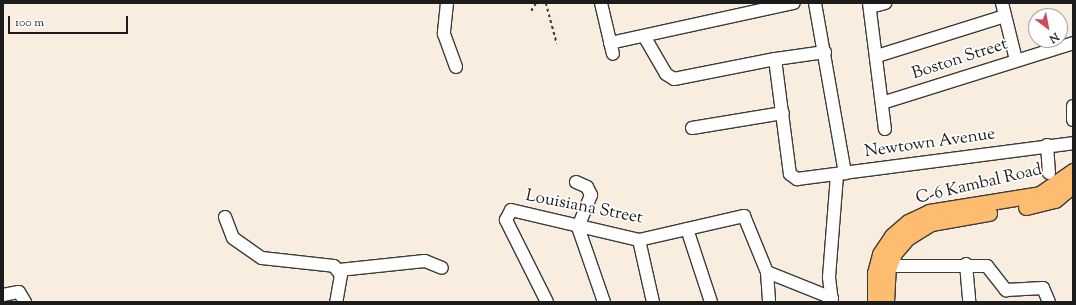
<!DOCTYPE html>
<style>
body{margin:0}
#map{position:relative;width:1076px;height:305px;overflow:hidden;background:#f9eddf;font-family:"Sorts Mill Goudy",serif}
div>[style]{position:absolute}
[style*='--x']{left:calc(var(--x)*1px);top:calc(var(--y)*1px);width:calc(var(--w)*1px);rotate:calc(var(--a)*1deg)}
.path>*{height:1.5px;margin-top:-0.75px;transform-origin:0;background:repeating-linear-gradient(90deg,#3d3b39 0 3px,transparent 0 6px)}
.roads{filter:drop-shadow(1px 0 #3d3b39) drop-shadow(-1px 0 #3d3b39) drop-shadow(0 1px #3d3b39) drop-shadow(0 -1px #3d3b39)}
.minor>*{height:12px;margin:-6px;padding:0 6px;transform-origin:6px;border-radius:6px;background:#fff}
.major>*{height:15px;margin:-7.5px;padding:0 7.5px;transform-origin:7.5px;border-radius:7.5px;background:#fdbc70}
span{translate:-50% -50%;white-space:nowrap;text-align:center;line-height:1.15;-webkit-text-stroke:3.5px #fff;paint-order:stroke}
.street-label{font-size:17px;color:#1c1c1c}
.frame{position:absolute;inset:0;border:4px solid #1c1c1c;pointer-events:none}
.north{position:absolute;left:1028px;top:8px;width:40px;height:40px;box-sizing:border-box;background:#fff;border:1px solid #a4a4a4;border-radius:50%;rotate:148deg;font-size:11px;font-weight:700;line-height:16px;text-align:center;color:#1c1c1c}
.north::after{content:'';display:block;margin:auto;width:14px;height:18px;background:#d1495b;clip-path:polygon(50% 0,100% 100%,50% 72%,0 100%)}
.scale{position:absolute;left:8px;top:16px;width:120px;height:18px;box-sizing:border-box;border:2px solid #1c1c1c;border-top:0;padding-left:5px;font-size:12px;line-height:14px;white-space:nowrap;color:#1c1c1c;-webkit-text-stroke:3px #fff;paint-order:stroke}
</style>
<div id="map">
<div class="path">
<i style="--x:546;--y:3;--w:42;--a:75"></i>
<i style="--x:531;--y:11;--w:9;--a:-58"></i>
</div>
<div class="roads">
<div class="minor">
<i style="--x:447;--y:3;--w:31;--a:96"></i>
<i style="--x:444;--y:34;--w:35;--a:70"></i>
<i style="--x:601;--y:3;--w:52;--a:76.8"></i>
<i style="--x:815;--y:3;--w:173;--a:80"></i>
<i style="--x:869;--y:3;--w:127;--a:82.8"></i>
<i style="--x:1002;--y:3;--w:59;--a:76.2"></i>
<i style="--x:870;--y:7;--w:16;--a:-15"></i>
<i style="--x:644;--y:36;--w:44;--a:59.9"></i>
<i style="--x:666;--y:74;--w:9;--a:32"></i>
<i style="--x:674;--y:79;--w:103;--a:-11.2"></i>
<i style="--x:610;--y:43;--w:188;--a:-12.3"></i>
<i style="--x:825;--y:52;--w:50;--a:172"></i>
<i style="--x:775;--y:59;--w:116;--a:82.6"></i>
<i style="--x:790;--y:174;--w:9;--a:36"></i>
<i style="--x:797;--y:179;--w:278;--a:-7.4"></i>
<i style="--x:877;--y:56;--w:134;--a:-17.4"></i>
<i style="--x:882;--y:103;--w:200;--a:-17.4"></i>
<i style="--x:1073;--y:106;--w:14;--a:90"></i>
<i style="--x:692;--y:128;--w:92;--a:-9.4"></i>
<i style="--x:1047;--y:145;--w:28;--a:86"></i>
<i style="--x:576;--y:182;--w:12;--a:24"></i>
<i style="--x:587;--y:187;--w:9;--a:63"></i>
<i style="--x:591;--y:195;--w:35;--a:112"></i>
<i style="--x:578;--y:227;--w:79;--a:70.9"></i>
<i style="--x:225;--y:217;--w:22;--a:69"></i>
<i style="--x:233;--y:238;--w:35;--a:35"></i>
<i style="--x:262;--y:258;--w:72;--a:6.3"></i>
<i style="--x:334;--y:266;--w:11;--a:52"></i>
<i style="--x:341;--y:275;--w:27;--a:100"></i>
<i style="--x:687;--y:229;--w:77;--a:71.8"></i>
<i style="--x:639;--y:240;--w:64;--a:77.3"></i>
<i style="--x:966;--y:264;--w:38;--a:85"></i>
<i style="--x:889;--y:266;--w:98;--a:0"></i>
<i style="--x:987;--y:266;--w:31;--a:52"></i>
<i style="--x:1006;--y:290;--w:37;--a:-3"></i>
<i style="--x:1043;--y:288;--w:15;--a:67"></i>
<i style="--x:339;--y:270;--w:86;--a:-6"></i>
<i style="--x:425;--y:261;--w:18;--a:22"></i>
<i style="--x:767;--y:272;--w:70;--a:21.8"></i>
<i style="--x:3;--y:295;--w:16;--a:-11"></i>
<i style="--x:19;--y:292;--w:12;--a:59"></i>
<i style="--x:547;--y:302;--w:92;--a:-116.6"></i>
<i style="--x:506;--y:220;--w:11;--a:-63"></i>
<i style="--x:511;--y:210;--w:131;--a:13.2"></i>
<i style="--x:639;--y:240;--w:108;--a:-12.9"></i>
<i style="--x:744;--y:216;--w:61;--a:67.7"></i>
<i style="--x:767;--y:272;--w:30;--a:86"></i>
<i style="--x:832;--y:302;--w:25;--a:-97"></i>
<i style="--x:829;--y:277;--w:102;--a:-85.5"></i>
</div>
<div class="major">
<i style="--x:1026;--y:207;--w:30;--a:-14"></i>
<i style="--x:1055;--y:200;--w:23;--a:-40"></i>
<i style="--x:875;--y:302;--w:29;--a:-90"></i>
<i style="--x:875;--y:273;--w:20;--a:-75"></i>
<i style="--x:880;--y:254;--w:22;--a:-56"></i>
<i style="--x:892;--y:236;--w:21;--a:-41"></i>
<i style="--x:908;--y:222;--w:23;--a:-25"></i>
<i style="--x:929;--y:212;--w:112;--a:-9.2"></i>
<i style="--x:1040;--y:194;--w:40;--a:-34.9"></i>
<i style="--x:886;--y:302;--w:33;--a:-87"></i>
<i style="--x:888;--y:269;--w:17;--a:-69"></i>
<i style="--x:894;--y:253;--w:20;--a:-49"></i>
<i style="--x:907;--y:238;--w:28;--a:-32"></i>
<i style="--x:931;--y:223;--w:59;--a:-9.8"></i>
</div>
</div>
<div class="street-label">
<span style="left:960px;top:60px;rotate:-18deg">Boston Street</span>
<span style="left:930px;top:144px;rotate:-8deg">Newtown Avenue</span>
<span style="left:979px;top:185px;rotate:-13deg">C-6 Kambal Road</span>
<span style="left:584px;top:208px;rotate:11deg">Louisiana Street</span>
</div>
<div class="frame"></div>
<div class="north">N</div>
<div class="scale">100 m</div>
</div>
